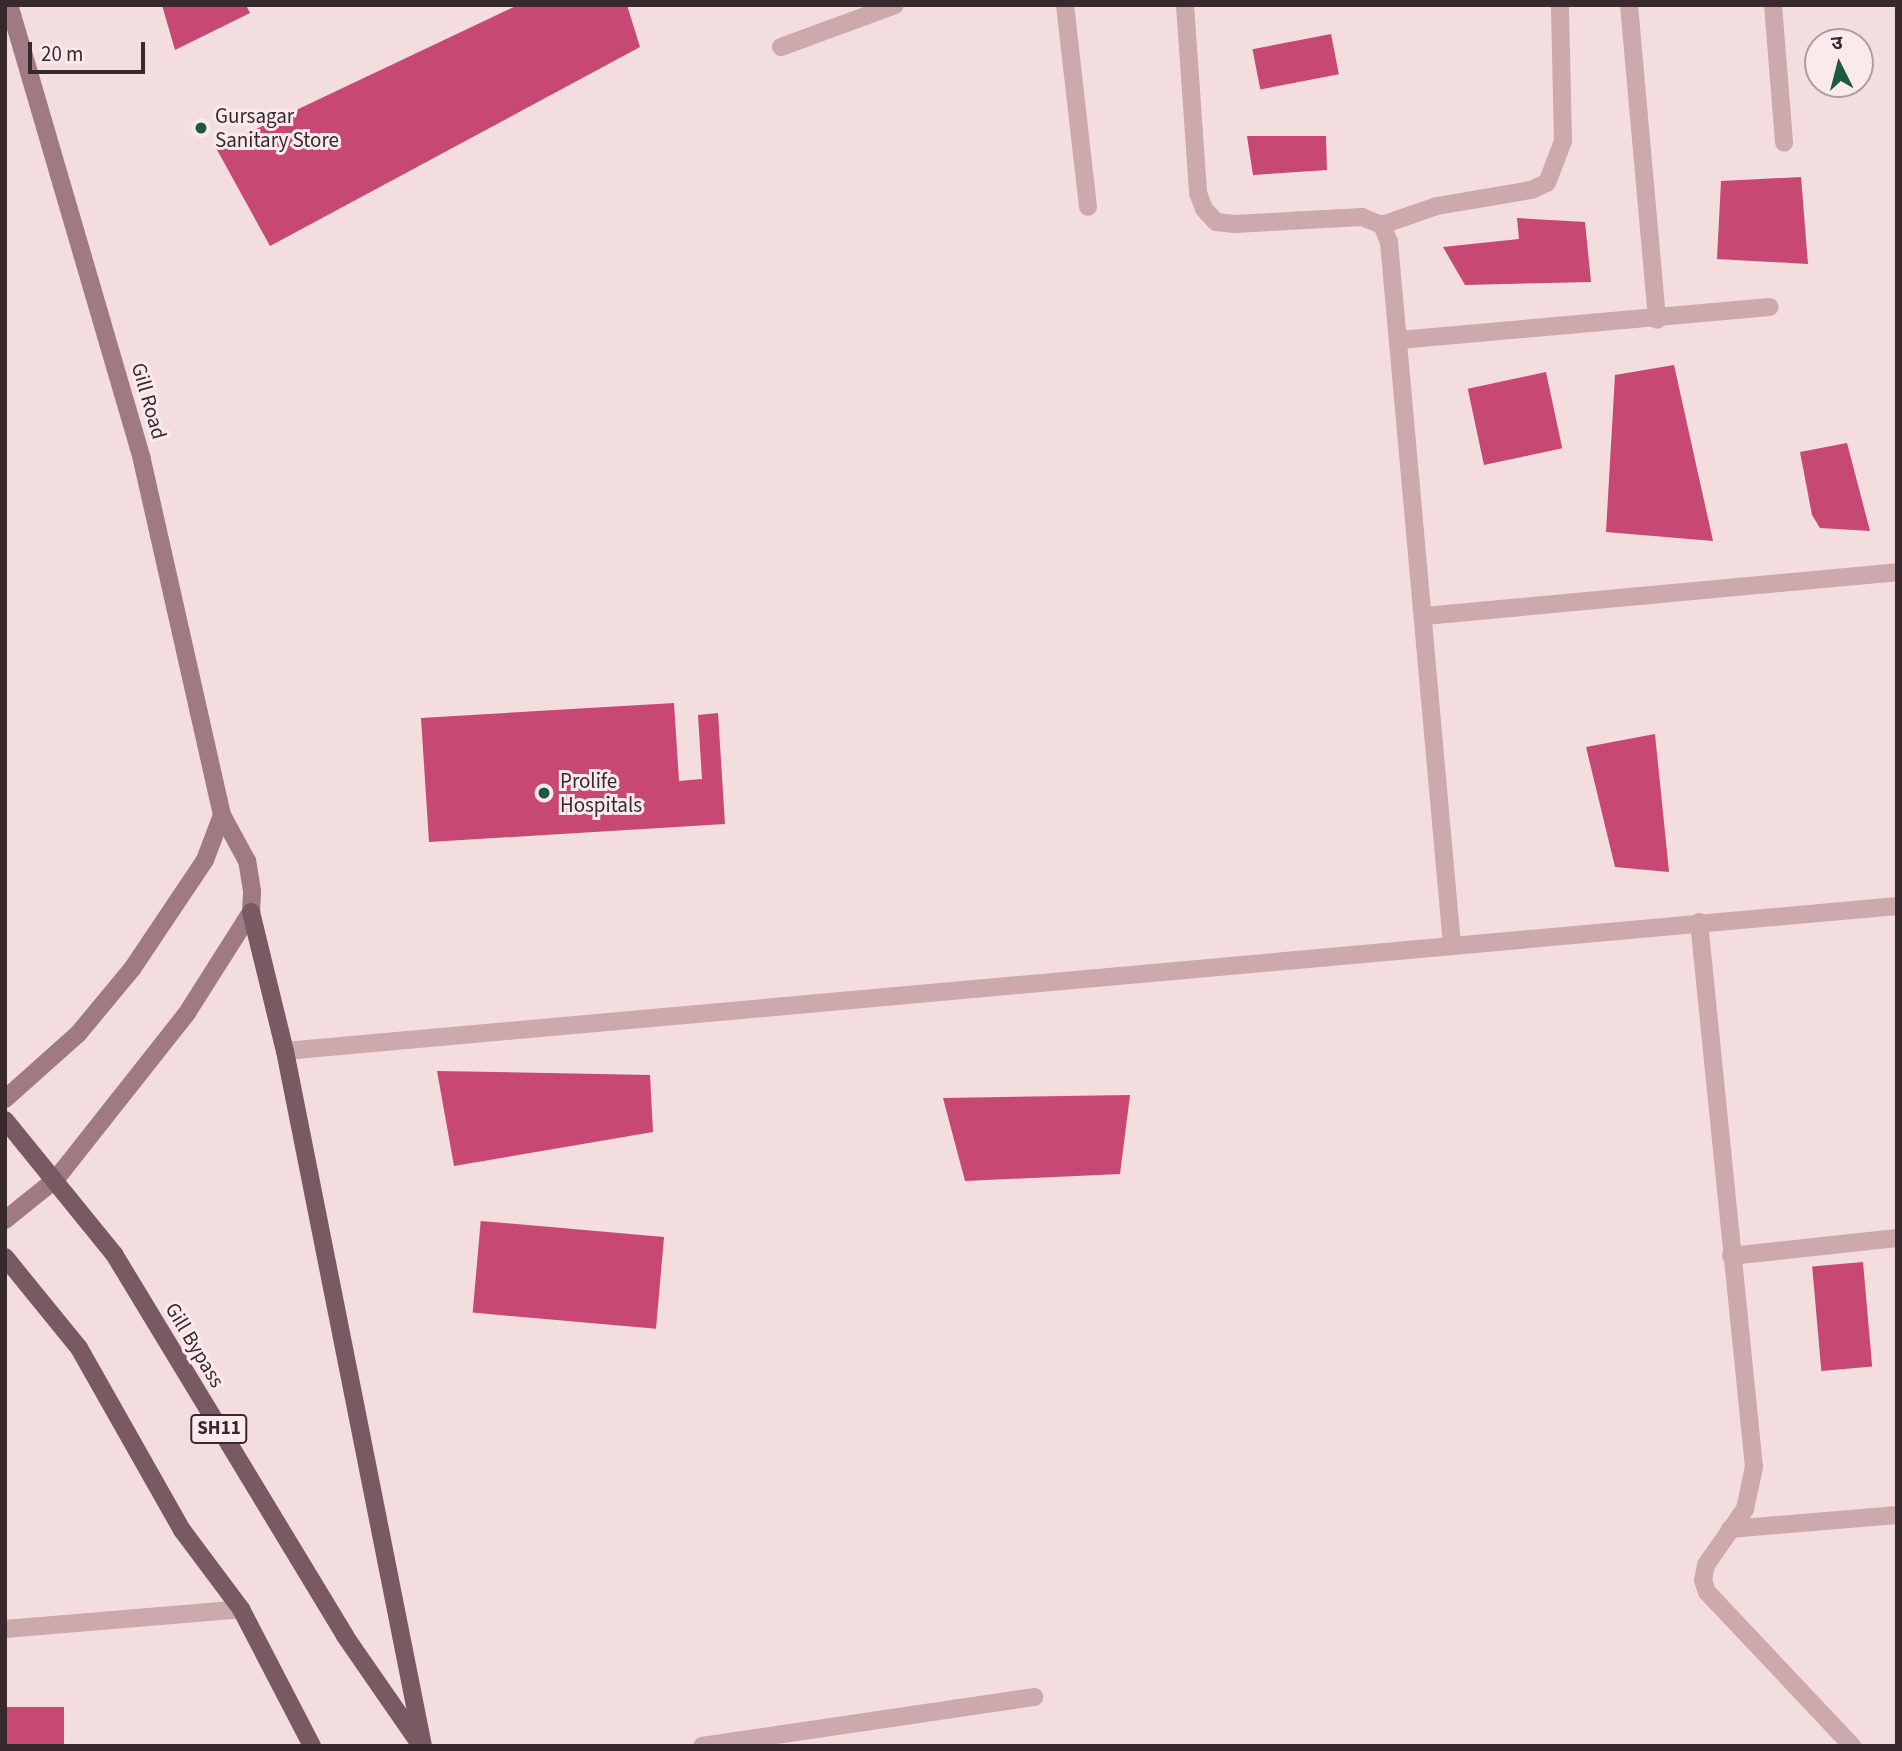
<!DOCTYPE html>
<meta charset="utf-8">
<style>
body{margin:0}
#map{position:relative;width:1902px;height:1751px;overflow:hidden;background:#f3dddf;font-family:"Source Sans 3","Noto Sans Devanagari",sans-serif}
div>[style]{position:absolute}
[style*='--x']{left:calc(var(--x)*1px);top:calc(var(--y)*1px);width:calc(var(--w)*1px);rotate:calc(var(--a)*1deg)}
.building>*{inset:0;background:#c64873;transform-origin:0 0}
.lane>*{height:18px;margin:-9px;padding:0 9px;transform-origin:9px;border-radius:9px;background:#cba9ad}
.street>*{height:18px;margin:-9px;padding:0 9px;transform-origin:9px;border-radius:9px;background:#cba9ad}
.secondary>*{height:18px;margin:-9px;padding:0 9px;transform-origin:9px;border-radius:9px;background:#9f7a82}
.primary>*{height:18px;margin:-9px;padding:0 9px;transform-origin:9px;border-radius:9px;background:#7a5a62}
.dots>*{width:19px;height:19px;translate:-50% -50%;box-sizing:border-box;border:4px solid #faeaeb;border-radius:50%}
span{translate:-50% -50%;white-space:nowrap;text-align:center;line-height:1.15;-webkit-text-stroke:6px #faeaeb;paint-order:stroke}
.shield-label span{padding:2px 5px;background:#faeaeb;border:2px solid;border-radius:5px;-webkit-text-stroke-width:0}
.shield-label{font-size:19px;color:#38292d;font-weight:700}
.poi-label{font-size:21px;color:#38292d}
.left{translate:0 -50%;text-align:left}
.street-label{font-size:21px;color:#38292d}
.frame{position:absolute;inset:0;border:7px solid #38292d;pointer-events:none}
.north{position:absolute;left:1804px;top:28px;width:70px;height:70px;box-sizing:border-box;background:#faeaeb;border:2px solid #ac9d9f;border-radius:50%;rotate:354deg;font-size:19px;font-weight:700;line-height:28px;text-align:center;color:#38292d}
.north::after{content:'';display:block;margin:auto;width:24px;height:32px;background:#1e5a3b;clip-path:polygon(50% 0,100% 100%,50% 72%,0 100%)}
.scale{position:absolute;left:28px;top:42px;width:117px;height:32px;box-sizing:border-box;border:4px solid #38292d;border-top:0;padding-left:9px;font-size:21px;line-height:24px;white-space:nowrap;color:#38292d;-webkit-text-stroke:5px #faeaeb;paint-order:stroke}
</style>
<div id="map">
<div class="building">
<i style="clip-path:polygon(162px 5px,246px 5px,250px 13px,175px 50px)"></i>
<i style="clip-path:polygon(518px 5px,627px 5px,640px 47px,270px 246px,216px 148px)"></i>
<i style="left:1331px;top:34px;width:41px;height:80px;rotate:79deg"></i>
<i style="clip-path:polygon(1247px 136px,1326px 136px,1327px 170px,1253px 175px)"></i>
<i style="clip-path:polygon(1801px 177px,1808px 264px,1717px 259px,1721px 181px)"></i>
<i style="clip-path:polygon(1517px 218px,1585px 222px,1591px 282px,1465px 285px,1443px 247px,1519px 239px)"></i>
<i style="clip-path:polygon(1674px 365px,1713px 541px,1606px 532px,1615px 375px)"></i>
<i style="left:1546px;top:372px;width:78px;height:80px;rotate:78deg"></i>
<i style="clip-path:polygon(1847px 443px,1870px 531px,1820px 528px,1812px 515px,1800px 452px)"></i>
<i style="clip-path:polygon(674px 703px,679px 781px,702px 779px,698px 715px,718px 713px,725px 824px,429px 842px,421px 718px)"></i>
<i style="clip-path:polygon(1655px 734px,1669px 872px,1615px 867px,1586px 747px)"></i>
<i style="clip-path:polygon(437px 1071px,650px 1075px,653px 1132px,454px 1166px)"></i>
<i style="clip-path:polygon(1130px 1095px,1120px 1174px,965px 1181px,943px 1098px)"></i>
<i style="left:664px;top:1237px;width:92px;height:184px;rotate:95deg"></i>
<i style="left:1863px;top:1262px;width:105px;height:51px;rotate:85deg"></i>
<i style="left:5px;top:1707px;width:59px;height:39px"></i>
</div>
<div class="lane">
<i style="--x:781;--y:47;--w:121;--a:-20.2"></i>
<i style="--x:702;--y:1746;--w:336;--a:-8.4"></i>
</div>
<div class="street">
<i style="--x:1065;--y:5;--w:203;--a:83.5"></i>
<i style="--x:1185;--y:5;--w:188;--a:86"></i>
<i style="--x:1198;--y:193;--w:17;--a:69"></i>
<i style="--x:1204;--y:209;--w:18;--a:47"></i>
<i style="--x:1216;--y:222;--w:19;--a:6"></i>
<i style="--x:1235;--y:224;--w:127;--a:-3.2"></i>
<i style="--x:1362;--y:217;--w:22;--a:22"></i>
<i style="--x:1382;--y:225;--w:18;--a:68"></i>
<i style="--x:1389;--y:242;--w:706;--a:84.88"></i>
<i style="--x:1629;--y:5;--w:316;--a:84.9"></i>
<i style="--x:1773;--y:5;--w:138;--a:85.4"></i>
<i style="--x:1382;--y:225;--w:58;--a:-19.1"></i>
<i style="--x:1437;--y:206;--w:95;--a:-9.7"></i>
<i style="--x:1531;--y:190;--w:17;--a:-24"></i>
<i style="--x:1547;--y:183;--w:45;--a:-69.1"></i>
<i style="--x:1563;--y:141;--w:136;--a:-91.3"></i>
<i style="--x:1399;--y:340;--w:372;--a:-5.1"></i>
<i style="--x:1425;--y:616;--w:474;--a:-5.3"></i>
<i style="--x:1699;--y:922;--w:548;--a:84.24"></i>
<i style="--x:1754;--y:1467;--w:43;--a:102.1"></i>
<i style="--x:1745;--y:1509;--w:68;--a:124.9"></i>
<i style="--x:1706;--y:1565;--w:15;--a:101"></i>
<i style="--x:1703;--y:1580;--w:13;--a:72"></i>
<i style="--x:1707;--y:1592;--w:212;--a:46.7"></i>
<i style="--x:285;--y:1051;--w:1619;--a:-5.14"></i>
<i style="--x:1731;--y:1256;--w:167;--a:-6.2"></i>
<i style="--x:1730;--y:1529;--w:168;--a:-4.8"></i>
<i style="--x:5;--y:1629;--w:237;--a:-4.8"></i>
</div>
<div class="secondary">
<i style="--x:5;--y:1099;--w:98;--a:-41.7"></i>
<i style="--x:78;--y:1034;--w:85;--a:-50.3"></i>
<i style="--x:132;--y:969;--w:131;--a:-56.2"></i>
<i style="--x:205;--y:860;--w:48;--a:-69.3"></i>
<i style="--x:5;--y:1220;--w:65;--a:-38.8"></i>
<i style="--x:56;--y:1179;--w:211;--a:-51.7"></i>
<i style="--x:187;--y:1013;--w:120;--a:-57.6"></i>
<i style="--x:251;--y:912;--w:21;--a:-87"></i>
<i style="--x:252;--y:891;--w:30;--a:-99"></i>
<i style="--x:247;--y:861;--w:52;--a:-118.5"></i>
<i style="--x:222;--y:815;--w:365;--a:-102.7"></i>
<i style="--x:142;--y:459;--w:473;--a:-106.3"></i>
</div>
<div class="primary">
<i style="--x:251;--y:912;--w:143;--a:76.3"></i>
<i style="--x:285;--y:1051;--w:709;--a:78.77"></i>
<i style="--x:5;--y:1120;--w:173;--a:50.9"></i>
<i style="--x:114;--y:1254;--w:446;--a:58.8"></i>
<i style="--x:345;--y:1636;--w:130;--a:55.3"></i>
<i style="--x:5;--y:1257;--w:117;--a:50.9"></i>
<i style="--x:79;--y:1348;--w:209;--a:60.5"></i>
<i style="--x:182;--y:1530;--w:99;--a:53.2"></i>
<i style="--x:241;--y:1609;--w:154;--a:62.6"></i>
</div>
<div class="dots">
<i style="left:201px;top:128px;background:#1e5a3b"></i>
<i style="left:544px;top:793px;background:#1e5a3b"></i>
</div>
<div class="shield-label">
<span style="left:219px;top:1429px">SH11</span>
</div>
<div class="poi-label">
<span class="left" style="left:215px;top:128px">Gursagar<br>Sanitary Store</span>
<span class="left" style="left:560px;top:793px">Prolife<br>Hospitals</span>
</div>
<div class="street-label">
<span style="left:149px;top:401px;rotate:74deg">Gill Road</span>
<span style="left:195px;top:1345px;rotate:59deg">Gill Bypass</span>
</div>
<div class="frame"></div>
<div class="north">उ</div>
<div class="scale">20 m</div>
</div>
